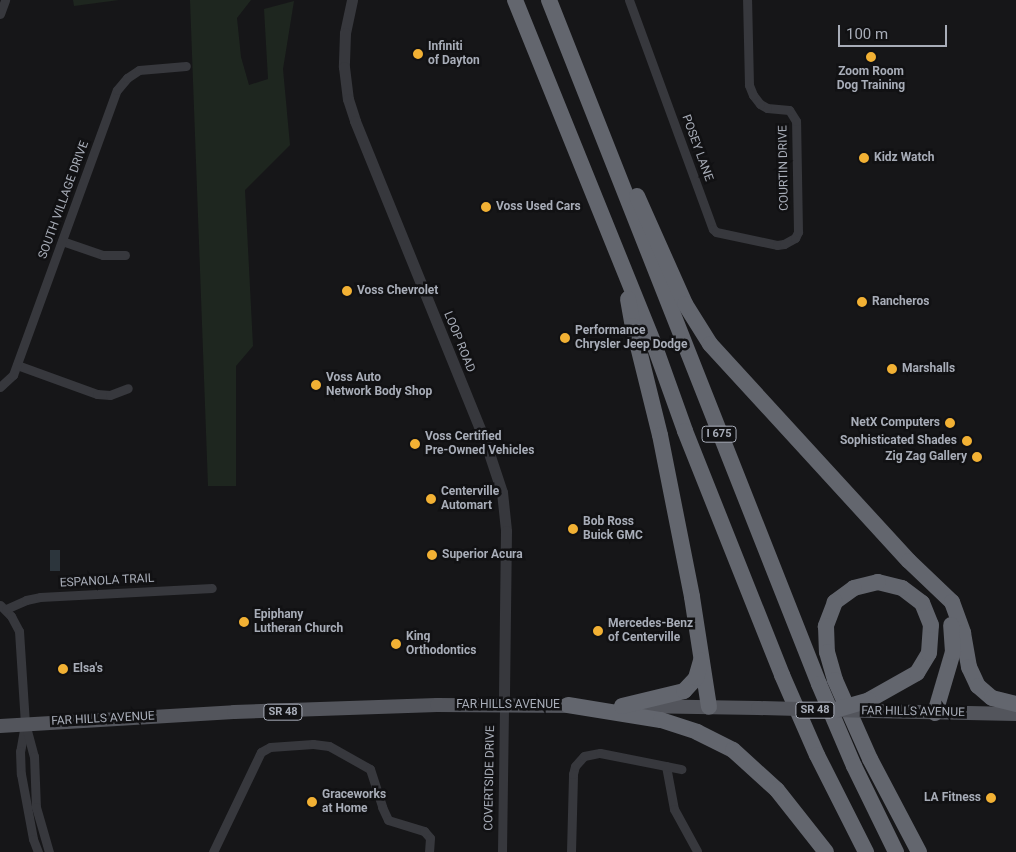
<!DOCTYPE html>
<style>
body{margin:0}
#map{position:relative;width:1016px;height:852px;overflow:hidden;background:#161618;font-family:Roboto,sans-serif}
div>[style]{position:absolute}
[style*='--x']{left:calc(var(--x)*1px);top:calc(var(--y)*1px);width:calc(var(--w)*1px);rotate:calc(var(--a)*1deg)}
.green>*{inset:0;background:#1e261f}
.water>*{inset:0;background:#2c353c;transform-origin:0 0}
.minor>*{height:9px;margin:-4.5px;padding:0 4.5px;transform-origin:4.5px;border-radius:4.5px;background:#37383d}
.tertiary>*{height:11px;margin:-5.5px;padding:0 5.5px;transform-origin:5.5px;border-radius:5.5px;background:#37383d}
.primary>*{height:14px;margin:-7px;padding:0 7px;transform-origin:7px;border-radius:7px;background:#53555c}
.motorway>*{height:16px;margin:-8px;padding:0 8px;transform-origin:8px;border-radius:8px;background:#63666e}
.primary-bridge>*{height:14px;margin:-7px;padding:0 7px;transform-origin:7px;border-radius:7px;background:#53555c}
.motorway-bridge>*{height:16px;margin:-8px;padding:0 8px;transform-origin:8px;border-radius:8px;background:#63666e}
.dots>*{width:14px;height:14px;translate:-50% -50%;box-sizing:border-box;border:2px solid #111113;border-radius:50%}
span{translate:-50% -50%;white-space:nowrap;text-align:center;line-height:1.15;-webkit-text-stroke:5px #111113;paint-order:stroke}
.shield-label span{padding:1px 4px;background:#111113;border:1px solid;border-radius:4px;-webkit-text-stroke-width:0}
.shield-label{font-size:11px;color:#a8adb8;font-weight:700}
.poi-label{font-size:12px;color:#a8adb8;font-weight:700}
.left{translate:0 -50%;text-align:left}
.right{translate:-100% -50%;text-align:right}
.street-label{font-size:12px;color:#a8adb8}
.scale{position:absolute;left:838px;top:25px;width:109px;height:22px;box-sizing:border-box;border:2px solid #a8adb8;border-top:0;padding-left:6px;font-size:15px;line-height:18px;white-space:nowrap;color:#a8adb8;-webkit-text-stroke:4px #111113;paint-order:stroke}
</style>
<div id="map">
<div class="green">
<i style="clip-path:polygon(73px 0,119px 0,74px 6px)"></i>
<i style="clip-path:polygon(190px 0,251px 0,237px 18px,241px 57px,249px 85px,268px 79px,264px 9px,294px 1px,283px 69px,290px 145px,245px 190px,253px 346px,236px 366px,236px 486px,208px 486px)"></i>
</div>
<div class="water">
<i style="left:50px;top:550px;width:10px;height:21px"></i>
</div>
<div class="minor">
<i style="--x:629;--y:0;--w:244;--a:69.9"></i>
<i style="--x:713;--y:229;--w:4;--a:45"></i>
<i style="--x:716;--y:232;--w:62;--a:12"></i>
<i style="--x:777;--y:245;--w:7;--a:-8"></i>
<i style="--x:784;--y:244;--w:13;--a:-29"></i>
<i style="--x:795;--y:238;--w:7;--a:-63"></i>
<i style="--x:798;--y:232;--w:111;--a:-91"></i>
<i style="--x:796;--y:121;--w:13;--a:-122"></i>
<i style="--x:789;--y:110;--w:22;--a:-175"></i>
<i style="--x:767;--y:108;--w:8;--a:-150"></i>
<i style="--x:760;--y:104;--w:11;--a:-128"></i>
<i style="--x:753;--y:95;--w:11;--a:-112"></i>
<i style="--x:749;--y:85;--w:85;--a:-91.3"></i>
<i style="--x:0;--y:14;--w:15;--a:-70"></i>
<i style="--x:62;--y:241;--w:43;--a:18.9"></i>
<i style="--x:103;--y:255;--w:22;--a:0"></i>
<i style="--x:17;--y:365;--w:85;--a:19.9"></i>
<i style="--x:97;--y:394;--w:13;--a:4"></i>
<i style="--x:110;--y:395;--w:19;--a:-21"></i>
<i style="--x:0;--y:387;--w:18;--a:-43"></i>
<i style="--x:13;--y:375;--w:303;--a:-70"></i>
<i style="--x:117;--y:90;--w:16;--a:-50"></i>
<i style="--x:127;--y:78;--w:14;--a:-34"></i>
<i style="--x:139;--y:70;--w:47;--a:-4.9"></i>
<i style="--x:0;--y:605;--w:16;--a:45"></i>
<i style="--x:11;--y:616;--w:17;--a:62"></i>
<i style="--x:19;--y:631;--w:93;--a:86.3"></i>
<i style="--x:25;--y:724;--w:27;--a:100"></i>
<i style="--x:20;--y:751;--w:23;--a:88"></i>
<i style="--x:21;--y:774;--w:66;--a:79.5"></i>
<i style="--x:33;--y:839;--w:14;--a:69"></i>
<i style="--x:6;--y:609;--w:22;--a:-24"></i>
<i style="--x:26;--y:600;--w:14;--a:-12"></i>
<i style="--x:40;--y:597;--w:172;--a:-3"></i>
<i style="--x:26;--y:727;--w:30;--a:75"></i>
<i style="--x:34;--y:756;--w:51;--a:87.8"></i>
<i style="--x:36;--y:807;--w:47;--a:73.9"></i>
<i style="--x:666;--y:766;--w:44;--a:79.5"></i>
<i style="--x:674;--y:809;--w:48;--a:61.3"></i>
<i style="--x:213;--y:852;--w:111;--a:-64.4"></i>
<i style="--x:261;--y:752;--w:10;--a:-29"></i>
<i style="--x:270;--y:747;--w:43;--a:-4"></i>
<i style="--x:313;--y:744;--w:16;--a:7"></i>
<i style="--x:329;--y:746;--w:47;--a:29.3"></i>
<i style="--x:370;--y:769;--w:40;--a:72"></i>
<i style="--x:382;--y:807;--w:14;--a:65"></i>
<i style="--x:388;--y:820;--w:38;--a:17"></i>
<i style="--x:424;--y:831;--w:9;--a:49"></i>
<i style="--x:430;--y:838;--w:14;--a:94"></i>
<i style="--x:502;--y:852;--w:148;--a:-89.2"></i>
<i style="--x:571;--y:852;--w:78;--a:-88.5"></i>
<i style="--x:573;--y:774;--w:8;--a:-76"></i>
<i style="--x:575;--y:766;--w:13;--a:-48"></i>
<i style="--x:584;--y:756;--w:16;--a:-11"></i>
<i style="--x:600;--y:753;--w:83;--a:11.2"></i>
</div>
<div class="tertiary">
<i style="--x:352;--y:0;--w:34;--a:102"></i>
<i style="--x:345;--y:33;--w:34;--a:92"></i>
<i style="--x:344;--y:67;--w:32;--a:83"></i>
<i style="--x:348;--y:99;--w:23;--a:72"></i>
<i style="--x:355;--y:121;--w:349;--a:67.9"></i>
<i style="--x:486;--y:444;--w:51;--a:71.6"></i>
<i style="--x:502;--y:492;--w:39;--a:84"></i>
<i style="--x:506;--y:531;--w:173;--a:90.7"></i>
</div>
<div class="primary">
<i style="--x:636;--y:706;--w:122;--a:0.9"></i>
<i style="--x:872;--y:711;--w:144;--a:1.2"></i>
<i style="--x:0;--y:726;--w:234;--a:-3.4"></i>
<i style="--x:234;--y:712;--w:203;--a:-2"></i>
<i style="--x:437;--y:705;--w:140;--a:0.4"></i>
</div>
<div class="motorway">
<i style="--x:515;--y:0;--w:374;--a:68"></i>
<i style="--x:655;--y:347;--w:89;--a:70.3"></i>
<i style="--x:685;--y:431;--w:263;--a:68.3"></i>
<i style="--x:782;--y:675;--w:87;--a:66.4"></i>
<i style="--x:817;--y:755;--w:109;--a:63.2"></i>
<i style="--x:549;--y:0;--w:735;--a:68.46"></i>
<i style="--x:819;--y:684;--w:89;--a:66.9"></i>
<i style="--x:854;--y:766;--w:96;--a:64"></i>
<i style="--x:637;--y:196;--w:118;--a:66"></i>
<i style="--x:685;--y:304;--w:47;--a:58"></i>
<i style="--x:710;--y:344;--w:294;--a:47.5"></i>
<i style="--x:909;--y:561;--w:59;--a:43.6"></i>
<i style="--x:952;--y:602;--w:33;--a:70"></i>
<i style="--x:963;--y:633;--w:35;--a:80"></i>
<i style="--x:969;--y:667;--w:21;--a:65"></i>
<i style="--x:978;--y:686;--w:18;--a:41"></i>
<i style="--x:992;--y:698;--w:25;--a:14"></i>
<i style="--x:628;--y:299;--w:27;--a:80"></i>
<i style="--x:633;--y:326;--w:112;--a:76.1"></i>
<i style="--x:660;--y:435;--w:165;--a:78.8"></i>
<i style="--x:692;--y:597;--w:111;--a:81.2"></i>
<i style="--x:869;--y:700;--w:55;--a:-29.4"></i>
<i style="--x:917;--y:673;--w:23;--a:-59"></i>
<i style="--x:929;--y:653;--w:28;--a:-86"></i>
<i style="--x:931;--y:625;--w:24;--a:-112"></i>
<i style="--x:922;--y:603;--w:25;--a:-143"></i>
<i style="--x:902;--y:588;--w:25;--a:-166"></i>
<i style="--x:878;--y:582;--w:25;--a:166"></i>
<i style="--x:854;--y:588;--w:24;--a:144"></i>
<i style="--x:835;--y:602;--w:26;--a:111"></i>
<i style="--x:826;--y:626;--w:26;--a:88"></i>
<i style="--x:827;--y:652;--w:29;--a:74"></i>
<i style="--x:835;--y:680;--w:86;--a:66.1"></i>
<i style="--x:870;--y:759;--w:105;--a:62.2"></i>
<i style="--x:568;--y:705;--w:94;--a:9.2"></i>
<i style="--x:661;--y:720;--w:38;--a:18"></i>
<i style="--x:697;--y:732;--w:40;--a:26.6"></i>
<i style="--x:733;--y:750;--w:59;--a:42.3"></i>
<i style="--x:777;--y:790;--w:79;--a:51.7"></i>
<i style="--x:622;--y:706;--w:64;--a:-13.6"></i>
<i style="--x:684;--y:691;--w:18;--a:-47"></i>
<i style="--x:696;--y:678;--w:18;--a:-74"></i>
<i style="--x:935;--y:713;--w:64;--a:-73.6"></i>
<i style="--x:953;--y:652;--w:27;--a:-94"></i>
</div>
<div class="primary-bridge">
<i style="--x:758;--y:708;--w:114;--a:1.5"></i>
</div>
<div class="motorway-bridge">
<i style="--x:835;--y:710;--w:35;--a:-16"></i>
</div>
<div class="dots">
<i style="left:418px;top:54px;background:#f2b134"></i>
<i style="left:871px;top:57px;background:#f2b134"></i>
<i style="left:864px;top:158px;background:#f2b134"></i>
<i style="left:486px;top:207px;background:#f2b134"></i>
<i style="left:347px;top:291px;background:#f2b134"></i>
<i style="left:862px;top:302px;background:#f2b134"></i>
<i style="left:565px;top:338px;background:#f2b134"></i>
<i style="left:892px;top:369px;background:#f2b134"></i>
<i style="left:316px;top:385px;background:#f2b134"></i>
<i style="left:950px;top:423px;background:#f2b134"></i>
<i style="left:967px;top:441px;background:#f2b134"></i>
<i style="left:415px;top:444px;background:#f2b134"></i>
<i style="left:977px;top:457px;background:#f2b134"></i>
<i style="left:431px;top:499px;background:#f2b134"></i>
<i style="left:573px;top:529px;background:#f2b134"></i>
<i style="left:432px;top:555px;background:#f2b134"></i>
<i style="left:244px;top:622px;background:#f2b134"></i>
<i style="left:598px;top:631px;background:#f2b134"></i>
<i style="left:396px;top:644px;background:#f2b134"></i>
<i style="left:63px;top:669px;background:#f2b134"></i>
<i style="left:991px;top:798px;background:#f2b134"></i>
<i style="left:312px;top:802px;background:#f2b134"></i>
</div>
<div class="shield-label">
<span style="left:719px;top:434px">I 675</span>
<span style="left:815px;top:710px">SR 48</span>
<span style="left:283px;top:712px">SR 48</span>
</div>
<div class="poi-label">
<span class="left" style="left:428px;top:54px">Infiniti<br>of Dayton</span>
<span style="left:871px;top:79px">Zoom Room<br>Dog Training</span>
<span class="left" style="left:874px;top:158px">Kidz Watch</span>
<span class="left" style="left:496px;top:207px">Voss Used Cars</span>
<span class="left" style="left:357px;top:291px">Voss Chevrolet</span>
<span class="left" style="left:872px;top:302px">Rancheros</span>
<span class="left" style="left:575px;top:338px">Performance<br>Chrysler Jeep Dodge</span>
<span class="left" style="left:902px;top:369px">Marshalls</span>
<span class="left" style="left:326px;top:385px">Voss Auto<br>Network Body Shop</span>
<span class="right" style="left:940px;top:423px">NetX Computers</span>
<span class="left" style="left:425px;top:444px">Voss Certified<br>Pre-Owned Vehicles</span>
<span class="right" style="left:957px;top:441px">Sophisticated Shades</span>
<span class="right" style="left:967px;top:457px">Zig Zag Gallery</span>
<span class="left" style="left:441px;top:499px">Centerville<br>Automart</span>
<span class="left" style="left:583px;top:529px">Bob Ross<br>Buick GMC</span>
<span class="left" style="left:442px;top:555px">Superior Acura</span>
<span class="left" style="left:254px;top:622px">Epiphany<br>Lutheran Church</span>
<span class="left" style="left:608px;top:631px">Mercedes-Benz<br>of Centerville</span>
<span class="left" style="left:406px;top:644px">King<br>Orthodontics</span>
<span class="left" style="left:73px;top:669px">Elsa's</span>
<span class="left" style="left:322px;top:802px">Graceworks<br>at Home</span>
<span class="right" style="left:981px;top:798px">LA Fitness</span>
</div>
<div class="street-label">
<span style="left:697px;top:148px;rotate:70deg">POSEY LANE</span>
<span style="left:784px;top:168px;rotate:-91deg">COURTIN DRIVE</span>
<span style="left:64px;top:200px;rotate:-70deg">SOUTH VILLAGE DRIVE</span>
<span style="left:459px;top:342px;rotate:68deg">LOOP ROAD</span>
<span style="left:107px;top:581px;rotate:-3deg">ESPANOLA TRAIL</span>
<span style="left:508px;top:705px">FAR HILLS AVENUE</span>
<span style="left:913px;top:712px;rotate:1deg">FAR HILLS AVENUE</span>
<span style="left:103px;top:719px;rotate:-3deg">FAR HILLS AVENUE</span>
<span style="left:490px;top:778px;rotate:-89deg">COVERTSIDE DRIVE</span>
</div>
<div class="scale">100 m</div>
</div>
